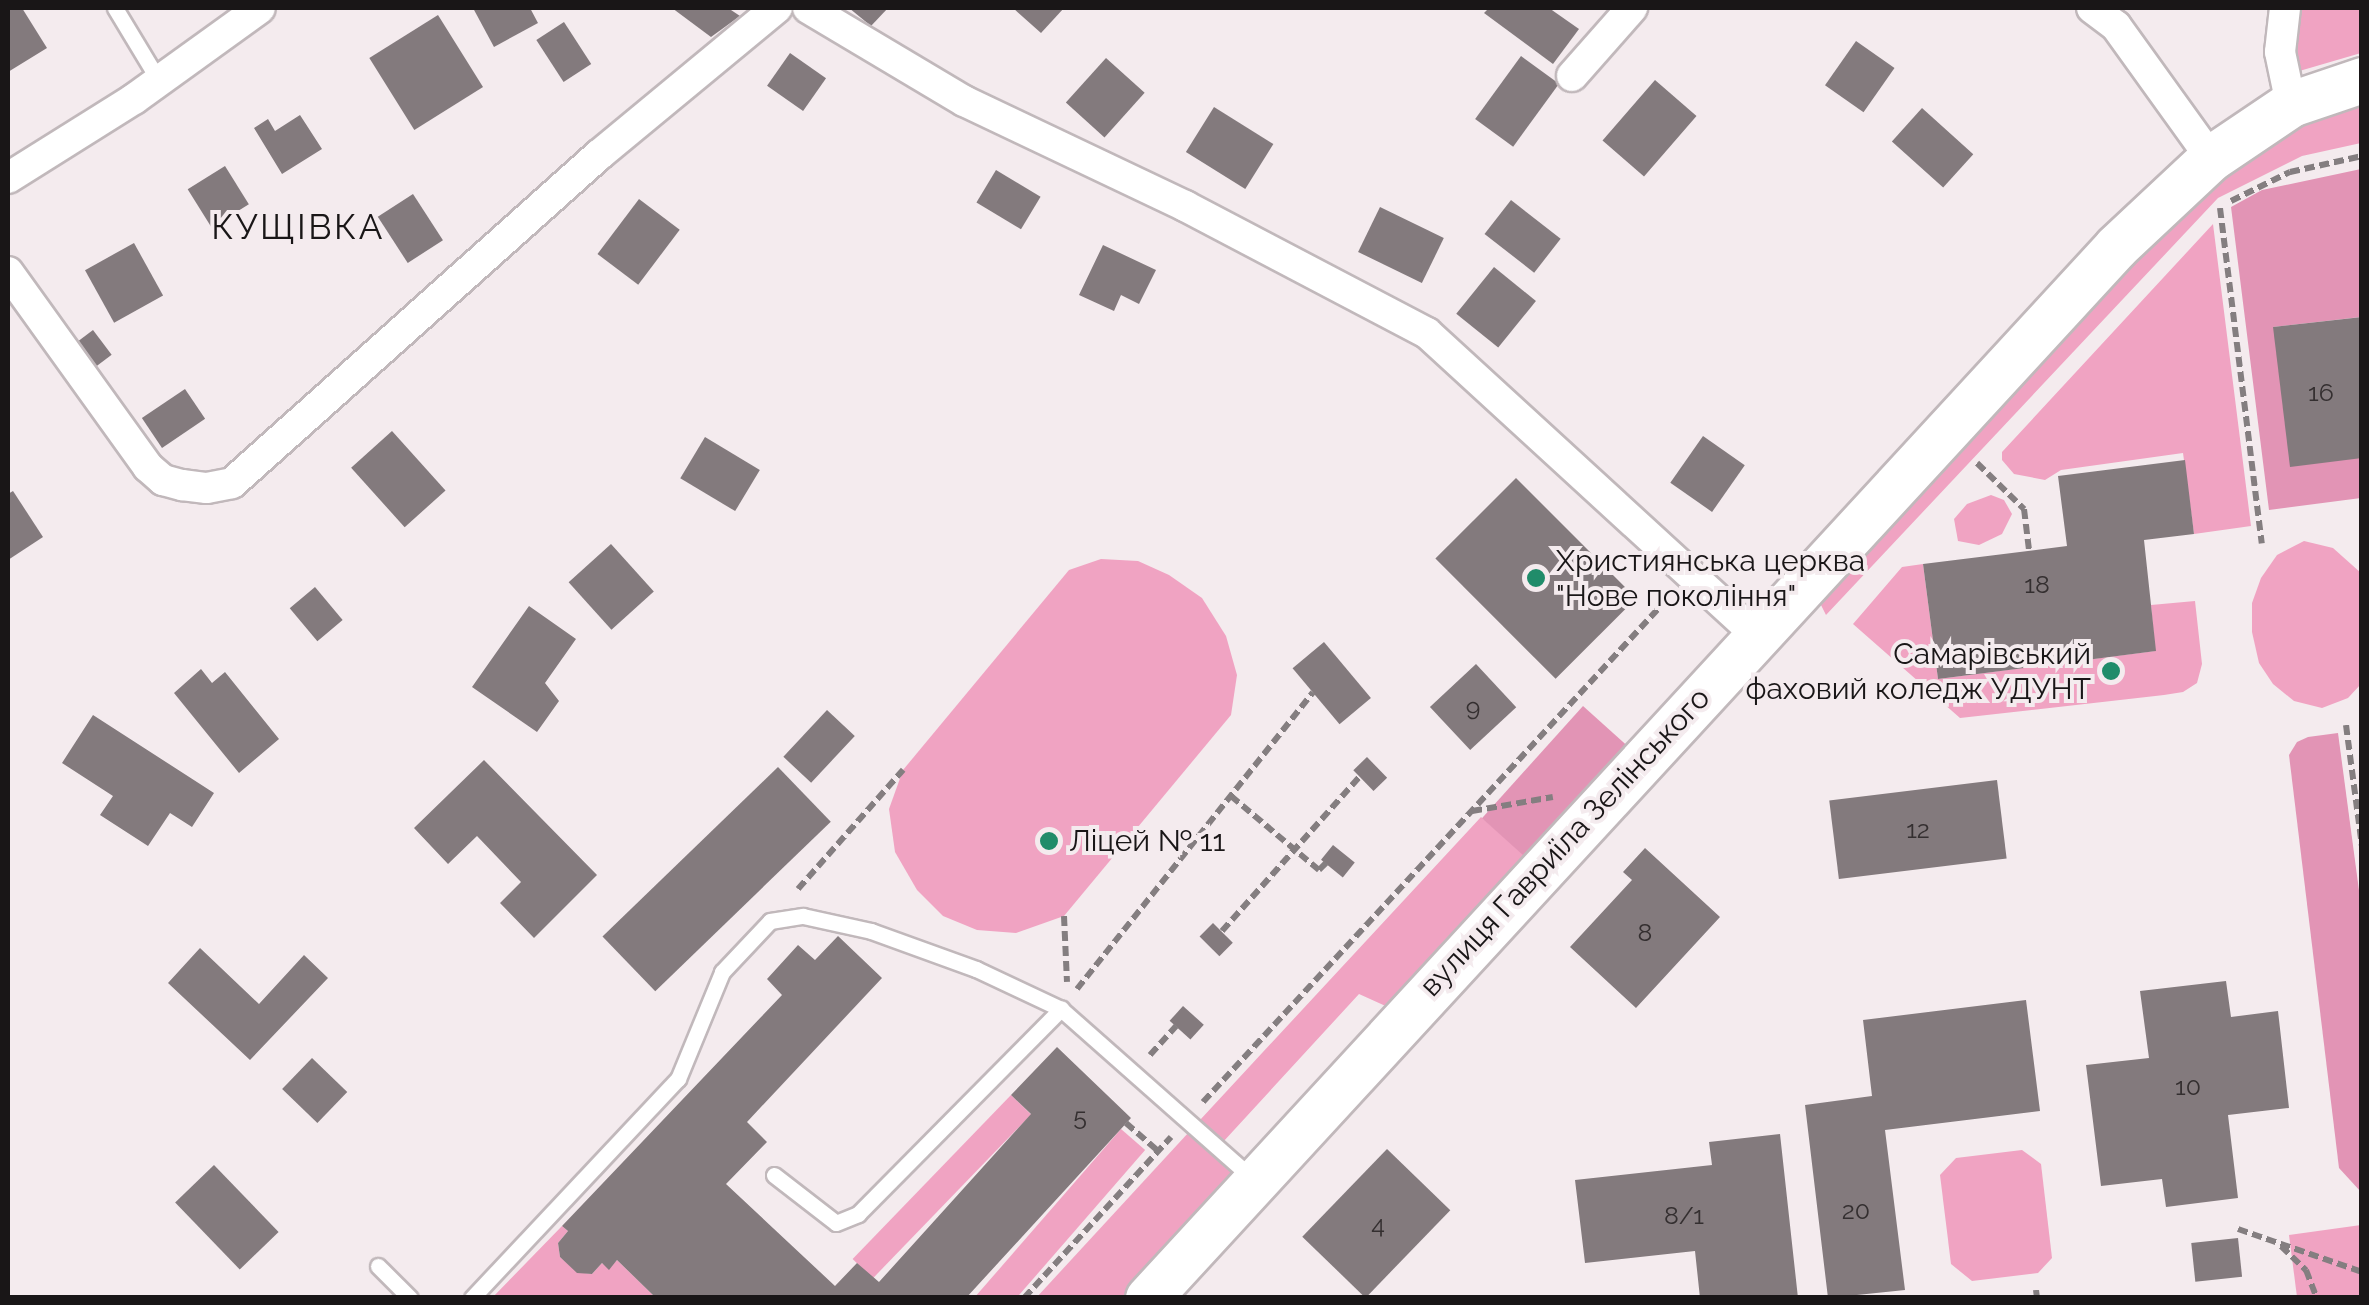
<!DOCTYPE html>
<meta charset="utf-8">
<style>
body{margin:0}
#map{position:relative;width:2369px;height:1305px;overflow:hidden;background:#f4ebee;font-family:Raleway,sans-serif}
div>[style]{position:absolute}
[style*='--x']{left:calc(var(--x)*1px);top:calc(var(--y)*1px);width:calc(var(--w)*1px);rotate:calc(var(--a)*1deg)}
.green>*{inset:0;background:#f0a3c2;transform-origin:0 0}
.forest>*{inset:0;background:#e294b5;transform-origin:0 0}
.building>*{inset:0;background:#837a7d;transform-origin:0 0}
.path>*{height:6px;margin-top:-3px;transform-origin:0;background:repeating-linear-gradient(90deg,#847e80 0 10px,transparent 0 15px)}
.roads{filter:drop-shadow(2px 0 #c1b8bb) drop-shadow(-2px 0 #c1b8bb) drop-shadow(0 2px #c1b8bb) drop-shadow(0 -2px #c1b8bb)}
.lane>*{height:15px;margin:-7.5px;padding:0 7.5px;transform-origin:7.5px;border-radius:7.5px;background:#fff}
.street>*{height:30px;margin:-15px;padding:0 15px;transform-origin:15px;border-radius:15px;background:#fff}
.secondary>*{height:45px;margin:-22.5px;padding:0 22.5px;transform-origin:22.5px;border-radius:22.5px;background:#fff}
.dots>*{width:28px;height:28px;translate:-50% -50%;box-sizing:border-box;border:5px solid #f4ebee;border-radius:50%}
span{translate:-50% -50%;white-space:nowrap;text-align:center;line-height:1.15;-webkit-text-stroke:8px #f4ebee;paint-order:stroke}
.number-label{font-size:25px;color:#342f30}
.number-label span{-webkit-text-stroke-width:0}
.poi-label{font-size:30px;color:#191617}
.left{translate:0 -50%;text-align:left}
.right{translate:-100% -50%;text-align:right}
.street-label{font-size:30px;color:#191617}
.quarter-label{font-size:35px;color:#191617;letter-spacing:2.5px}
.frame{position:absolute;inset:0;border:10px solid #191617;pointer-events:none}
</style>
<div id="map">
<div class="green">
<i style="clip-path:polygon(2300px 8px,2361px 8px,2361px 53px,2296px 72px,2293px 24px)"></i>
<i style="clip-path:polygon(2361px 101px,2361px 143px,2302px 156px,2218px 198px,1826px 615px,1820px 603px,1823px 593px,2207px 180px,2323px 111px)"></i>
<i style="clip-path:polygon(2213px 224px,2251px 526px,2194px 534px,2183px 453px,2061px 470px,2045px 480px,2014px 474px,2002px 460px,2002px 452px)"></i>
<i style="clip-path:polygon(1991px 495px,2004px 500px,2012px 514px,2002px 534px,1979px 545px,1958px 541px,1954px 519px,1967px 504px)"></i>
<i style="clip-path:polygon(2304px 541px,2333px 548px,2361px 573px,2361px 684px,2348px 698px,2322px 708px,2294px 701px,2273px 684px,2259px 663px,2252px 632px,2252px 603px,2261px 578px,2277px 555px)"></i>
<i style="clip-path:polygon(1101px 559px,1138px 561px,1169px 575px,1202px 598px,1226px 636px,1237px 675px,1231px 715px,1064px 916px,1016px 933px,977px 930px,943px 916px,917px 890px,895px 852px,889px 809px,903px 770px,1069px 570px)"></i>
<i style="clip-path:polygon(1923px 564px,1938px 679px,2155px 651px,2151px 605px,2195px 601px,2202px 664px,2197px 683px,2183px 692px,2164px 695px,1960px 718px,1853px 624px,1902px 567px)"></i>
<i style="clip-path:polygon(1481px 817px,1528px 858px,1390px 1008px,1359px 994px,1223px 1142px,1200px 1120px)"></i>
<i style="left:1011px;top:1095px;width:28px;height:228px;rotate:44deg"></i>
<i style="left:1121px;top:1129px;width:32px;height:229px;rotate:41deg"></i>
<i style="clip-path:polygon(1189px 1132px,1236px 1175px,1122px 1297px,1036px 1298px)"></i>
<i style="clip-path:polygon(2022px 1150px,2041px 1164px,2052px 1258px,2038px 1273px,1972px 1281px,1951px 1264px,1940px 1175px,1956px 1158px)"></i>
<i style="clip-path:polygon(2361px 1225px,2361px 1297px,2297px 1297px,2289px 1235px)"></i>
<i style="clip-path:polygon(562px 1226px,568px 1231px,558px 1243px,560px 1257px,577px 1272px,592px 1274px,602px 1263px,609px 1269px,617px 1260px,656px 1298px,492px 1298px)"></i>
</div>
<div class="forest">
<i style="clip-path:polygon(2361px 169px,2361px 317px,2273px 327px,2361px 458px,2361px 498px,2269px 510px,2231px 207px,2262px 190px)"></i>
<i style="left:1583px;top:706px;width:64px;height:151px;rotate:42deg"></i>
<i style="clip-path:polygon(2338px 733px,2362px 913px,2361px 1192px,2339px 1168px,2289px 755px,2297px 742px,2308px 737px)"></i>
</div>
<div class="building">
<i style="clip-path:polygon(8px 8px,22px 8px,47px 48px,8px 72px)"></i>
<i style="clip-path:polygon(473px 8px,530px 8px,538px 23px,494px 47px)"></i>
<i style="clip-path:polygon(672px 8px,728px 8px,740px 16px,711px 37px)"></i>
<i style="clip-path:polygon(849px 8px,888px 8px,871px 26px)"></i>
<i style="clip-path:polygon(1013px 8px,1064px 8px,1041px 33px)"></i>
<i style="clip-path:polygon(1489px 8px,1549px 8px,1579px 29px,1553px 64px,1484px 13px)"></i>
<i style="left:438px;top:15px;width:85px;height:81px;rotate:58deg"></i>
<i style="left:564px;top:22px;width:50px;height:33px;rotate:57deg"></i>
<i style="left:1856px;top:41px;width:47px;height:54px;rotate:35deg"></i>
<i style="left:790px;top:53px;width:44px;height:40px;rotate:35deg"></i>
<i style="left:1521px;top:56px;width:47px;height:78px;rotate:36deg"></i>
<i style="left:1106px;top:58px;width:52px;height:60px;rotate:42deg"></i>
<i style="left:1655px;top:80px;width:55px;height:80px;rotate:41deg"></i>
<i style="left:1214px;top:107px;width:70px;height:53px;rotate:32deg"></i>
<i style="left:1922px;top:108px;width:69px;height:45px;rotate:42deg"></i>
<i style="clip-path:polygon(300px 115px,322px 149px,282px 174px,254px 128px,268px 119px,275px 131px)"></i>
<i style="left:225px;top:166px;width:45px;height:44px;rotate:58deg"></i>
<i style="left:996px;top:170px;width:52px;height:38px;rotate:31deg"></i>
<i style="left:413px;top:194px;width:55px;height:42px;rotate:57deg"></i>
<i style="left:639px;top:199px;width:51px;height:69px;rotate:37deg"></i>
<i style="left:1511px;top:200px;width:63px;height:43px;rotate:38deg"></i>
<i style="left:1380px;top:207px;width:71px;height:50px;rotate:26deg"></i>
<i style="left:134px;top:243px;width:60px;height:56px;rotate:61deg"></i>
<i style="clip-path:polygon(1103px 245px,1156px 270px,1139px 304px,1121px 295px,1114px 311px,1079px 295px)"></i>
<i style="left:1494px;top:267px;width:54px;height:60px;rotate:39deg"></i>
<i style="clip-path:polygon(2362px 317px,2362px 458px,2290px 467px,2273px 327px)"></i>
<i style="left:93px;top:330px;width:31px;height:22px;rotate:53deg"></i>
<i style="left:185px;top:389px;width:36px;height:52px;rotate:56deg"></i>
<i style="left:392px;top:431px;width:80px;height:55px;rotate:48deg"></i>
<i style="left:1703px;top:436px;width:51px;height:57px;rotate:35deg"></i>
<i style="left:705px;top:437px;width:64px;height:48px;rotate:31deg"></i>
<i style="clip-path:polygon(2185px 460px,2194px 534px,2144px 540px,2156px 651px,1938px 679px,1923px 564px,2067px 546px,2058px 476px)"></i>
<i style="left:1516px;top:478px;width:170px;height:114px;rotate:45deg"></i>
<i style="clip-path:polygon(13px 491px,43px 537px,8px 560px,8px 494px)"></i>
<i style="left:611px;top:544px;width:64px;height:57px;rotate:48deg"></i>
<i style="left:315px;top:587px;width:43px;height:33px;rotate:50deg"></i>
<i style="clip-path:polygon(529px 606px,576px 639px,545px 683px,559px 701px,537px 732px,472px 687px)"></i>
<i style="left:1324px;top:642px;width:73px;height:41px;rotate:50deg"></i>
<i style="left:1476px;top:664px;width:59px;height:63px;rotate:47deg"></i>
<i style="clip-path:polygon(201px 669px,212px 683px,225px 672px,279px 739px,239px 773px,174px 693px)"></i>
<i style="left:827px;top:710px;width:38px;height:64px;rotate:43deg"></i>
<i style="clip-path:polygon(93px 715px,214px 793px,192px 827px,170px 813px,148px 846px,100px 815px,113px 796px,62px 763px)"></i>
<i style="left:1367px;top:757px;width:29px;height:19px;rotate:46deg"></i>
<i style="clip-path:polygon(484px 760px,597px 875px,534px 938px,500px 903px,521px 882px,477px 836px,448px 864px,414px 828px)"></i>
<i style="left:778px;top:767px;width:76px;height:244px;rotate:46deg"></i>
<i style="left:1997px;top:780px;width:79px;height:169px;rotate:83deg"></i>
<i style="left:1333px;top:845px;width:28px;height:19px;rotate:39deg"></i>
<i style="clip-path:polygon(1645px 848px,1720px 917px,1636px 1008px,1570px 947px,1632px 880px,1623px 872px)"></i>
<i style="left:1213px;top:923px;width:28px;height:19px;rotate:45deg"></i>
<i style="clip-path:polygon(838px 936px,882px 978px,747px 1122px,767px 1142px,726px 1184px,835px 1286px,857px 1263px,879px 1282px,1031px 1114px,1011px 1095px,1057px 1047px,1131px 1118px,966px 1298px,656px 1298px,617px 1260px,609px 1270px,602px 1263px,592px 1274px,577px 1273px,560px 1257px,558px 1243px,568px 1231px,562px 1226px,782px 995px,767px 979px,798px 945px,815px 960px)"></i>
<i style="clip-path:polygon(200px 948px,259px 1004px,304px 955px,328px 978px,250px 1060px,168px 983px)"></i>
<i style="clip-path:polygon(2226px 981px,2231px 1017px,2278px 1011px,2289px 1108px,2228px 1115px,2238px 1198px,2166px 1207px,2162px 1179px,2101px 1186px,2086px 1065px,2149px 1058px,2140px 991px)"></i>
<i style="clip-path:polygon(2026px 1000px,2040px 1111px,1885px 1130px,1905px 1290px,1828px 1298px,1805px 1105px,1872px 1096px,1863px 1020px)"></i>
<i style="left:1183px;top:1006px;width:28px;height:20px;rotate:42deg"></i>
<i style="left:312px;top:1058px;width:49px;height:43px;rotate:44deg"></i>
<i style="clip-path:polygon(1780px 1134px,1798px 1298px,1700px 1298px,1695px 1251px,1585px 1263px,1575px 1180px,1712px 1165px,1709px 1142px)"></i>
<i style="left:1387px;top:1149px;width:88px;height:122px;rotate:44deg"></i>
<i style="left:214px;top:1165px;width:93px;height:54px;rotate:46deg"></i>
<i style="left:2238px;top:1238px;width:39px;height:47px;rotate:84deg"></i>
</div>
<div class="path">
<i style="--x:2231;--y:201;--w:66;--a:-26.2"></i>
<i style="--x:2290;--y:172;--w:74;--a:-12.5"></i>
<i style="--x:2220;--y:208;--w:338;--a:82.9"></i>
<i style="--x:1977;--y:463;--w:66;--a:44.4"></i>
<i style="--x:2024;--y:509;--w:41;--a:83"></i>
<i style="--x:2346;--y:725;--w:122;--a:82.5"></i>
<i style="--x:1231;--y:796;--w:115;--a:40.1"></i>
<i style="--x:1319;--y:870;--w:10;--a:-45"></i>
<i style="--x:1472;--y:811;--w:82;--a:-9.8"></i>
<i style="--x:798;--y:889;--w:159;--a:-48.6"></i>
<i style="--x:1064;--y:916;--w:66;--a:87.4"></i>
<i style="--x:1222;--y:931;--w:206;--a:-48.3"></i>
<i style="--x:1077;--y:989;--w:379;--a:-51.5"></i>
<i style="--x:1150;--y:1055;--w:39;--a:-48"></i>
<i style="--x:1203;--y:1102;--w:687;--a:-47.3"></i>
<i style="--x:1126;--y:1123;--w:43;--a:41.2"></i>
<i style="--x:2238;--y:1229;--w:131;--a:19.1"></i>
<i style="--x:2281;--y:1246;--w:35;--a:44"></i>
<i style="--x:2306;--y:1270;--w:30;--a:69"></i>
<i style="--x:2036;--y:1290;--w:8;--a:83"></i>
<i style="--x:1024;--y:1298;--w:218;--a:-47.6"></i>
</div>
<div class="roads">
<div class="lane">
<i style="--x:115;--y:8;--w:85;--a:58.9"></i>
<i style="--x:774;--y:1175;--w:78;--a:37.7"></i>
<i style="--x:836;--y:1223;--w:24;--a:-22"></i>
<i style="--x:858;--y:1214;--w:289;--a:-45.3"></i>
<i style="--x:378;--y:1266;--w:45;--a:45"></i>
<i style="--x:472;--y:1298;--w:301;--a:-46.8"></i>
<i style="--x:678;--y:1079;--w:116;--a:-67.6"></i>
<i style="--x:722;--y:972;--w:70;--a:-46.7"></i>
<i style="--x:770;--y:921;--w:33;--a:-9"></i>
<i style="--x:803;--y:916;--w:70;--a:12.4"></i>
<i style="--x:871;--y:931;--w:112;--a:19.9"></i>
<i style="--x:976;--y:969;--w:94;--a:25.2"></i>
<i style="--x:1061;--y:1009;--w:255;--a:41.5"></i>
</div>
<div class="street">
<i style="--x:808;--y:8;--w:182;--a:30.8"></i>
<i style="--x:964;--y:101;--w:245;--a:25.4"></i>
<i style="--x:1185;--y:206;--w:273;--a:27.7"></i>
<i style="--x:1427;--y:333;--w:447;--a:42.5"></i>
<i style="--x:2092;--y:8;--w:30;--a:37"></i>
<i style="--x:2116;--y:26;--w:163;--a:54.3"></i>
<i style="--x:2285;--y:8;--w:44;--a:96.5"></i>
<i style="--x:2280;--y:52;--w:53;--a:78.1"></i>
<i style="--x:1572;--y:76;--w:91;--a:-48.6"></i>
<i style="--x:8;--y:178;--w:149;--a:-32.1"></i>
<i style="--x:134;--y:99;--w:155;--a:-35.8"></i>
<i style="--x:8;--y:272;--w:240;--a:54.3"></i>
<i style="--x:148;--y:467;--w:20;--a:41"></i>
<i style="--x:163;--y:480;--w:20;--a:15"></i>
<i style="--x:182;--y:485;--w:25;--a:7"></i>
<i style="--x:207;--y:488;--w:25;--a:-11"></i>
<i style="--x:232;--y:483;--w:492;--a:-41.8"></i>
<i style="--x:599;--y:155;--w:231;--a:-39.6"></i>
</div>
<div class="secondary">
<i style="--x:1148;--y:1298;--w:1429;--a:-47.35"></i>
<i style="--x:2116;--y:247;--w:130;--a:-43.1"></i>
<i style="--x:2211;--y:158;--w:97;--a:-34"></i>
<i style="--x:2291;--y:104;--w:75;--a:-18.7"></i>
</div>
</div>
<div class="dots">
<i style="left:1536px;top:578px;background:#208c6a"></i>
<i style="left:2111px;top:671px;background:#208c6a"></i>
<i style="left:1049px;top:841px;background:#208c6a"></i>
</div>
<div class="number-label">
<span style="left:2321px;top:392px">16</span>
<span style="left:2037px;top:584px">18</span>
<span style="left:1473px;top:707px">9</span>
<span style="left:1918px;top:829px">12</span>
<span style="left:1645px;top:932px">8</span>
<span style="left:2188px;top:1086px">10</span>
<span style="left:1080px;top:1116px">5</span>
<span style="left:1856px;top:1210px">20</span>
<span style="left:1684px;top:1215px">8/1</span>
<span style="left:1378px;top:1224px">4</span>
</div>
<div class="poi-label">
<span class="left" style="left:1556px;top:578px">Християнська церква<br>"Нове покоління"</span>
<span class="right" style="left:2091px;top:671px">Самарівський<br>фаховий коледж УДУНТ</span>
<span class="left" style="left:1069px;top:841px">Ліцей № 11</span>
</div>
<div class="street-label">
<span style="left:1565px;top:842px;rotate:-47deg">вулиця Гавриїла Зелінського</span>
</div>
<div class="quarter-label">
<span style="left:298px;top:227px">КУЩІВКА</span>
</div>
<div class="frame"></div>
</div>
